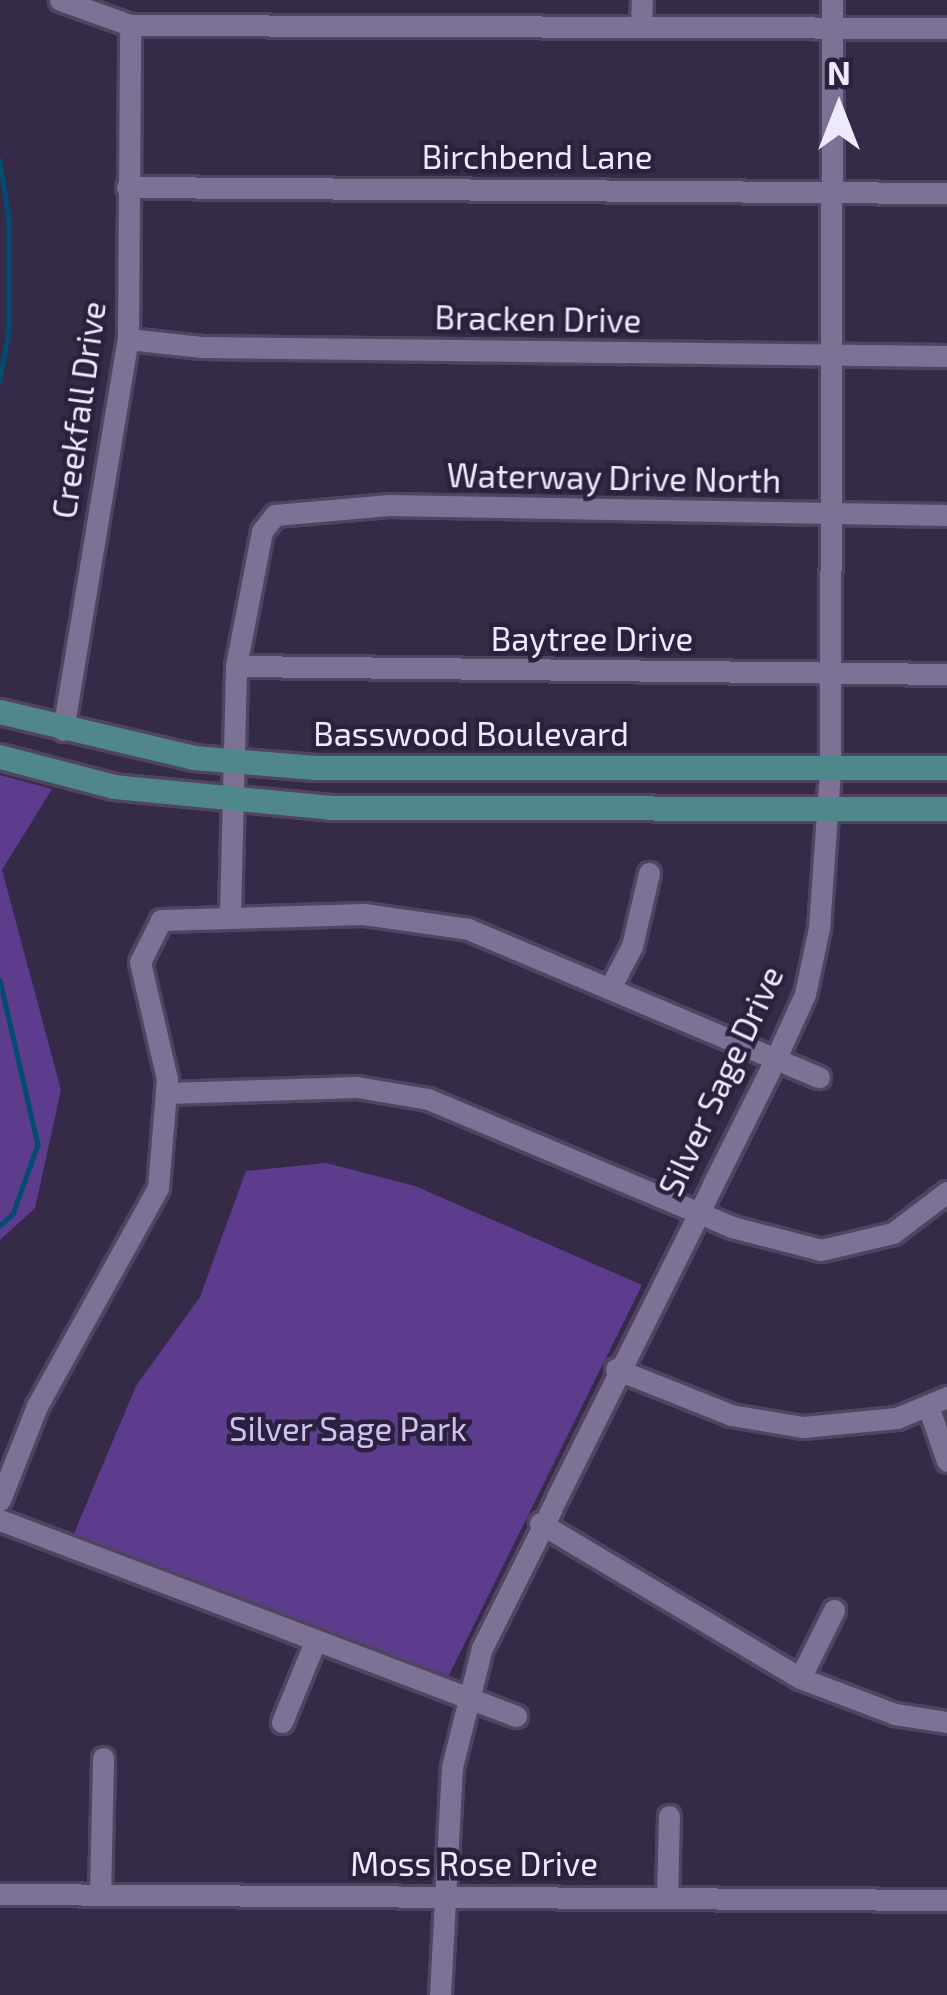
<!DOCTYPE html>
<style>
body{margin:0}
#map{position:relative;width:947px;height:1995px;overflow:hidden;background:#352a48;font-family:"Exo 2",sans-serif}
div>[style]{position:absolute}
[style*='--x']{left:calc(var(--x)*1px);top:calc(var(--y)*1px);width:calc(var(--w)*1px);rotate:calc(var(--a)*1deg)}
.green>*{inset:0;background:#5d3c8d}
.stream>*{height:4.5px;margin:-2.25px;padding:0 2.25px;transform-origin:2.25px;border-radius:2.25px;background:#024c72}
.roads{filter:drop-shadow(3px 0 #4f4560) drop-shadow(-3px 0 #4f4560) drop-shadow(0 3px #4f4560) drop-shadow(0 -3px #4f4560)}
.minor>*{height:21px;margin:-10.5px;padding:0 10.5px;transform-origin:10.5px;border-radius:10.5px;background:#7d7195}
.major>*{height:24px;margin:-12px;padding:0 12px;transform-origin:12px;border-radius:12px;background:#50878b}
span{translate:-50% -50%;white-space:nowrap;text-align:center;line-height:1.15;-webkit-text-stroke:9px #2b203e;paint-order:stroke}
.street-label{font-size:33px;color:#efe9fd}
.park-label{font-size:33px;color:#d0c0f2}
.north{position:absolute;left:779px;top:48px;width:120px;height:120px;-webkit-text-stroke:9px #2b203e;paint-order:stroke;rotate:0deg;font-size:33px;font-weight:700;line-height:48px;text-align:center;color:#efe9fd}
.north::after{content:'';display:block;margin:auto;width:42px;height:54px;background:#efe9fd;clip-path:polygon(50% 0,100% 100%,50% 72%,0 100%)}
</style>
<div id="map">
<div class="green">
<i style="clip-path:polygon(0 775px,52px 789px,2px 870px,61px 1090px,35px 1208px,0 1240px)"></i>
<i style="clip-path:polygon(326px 1163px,415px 1186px,642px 1285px,448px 1677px,72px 1538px,136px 1386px,200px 1297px,246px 1171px)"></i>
</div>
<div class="stream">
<i style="--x:0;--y:160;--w:60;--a:81.3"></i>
<i style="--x:9;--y:219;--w:111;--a:90"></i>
<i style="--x:9;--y:330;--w:52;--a:100"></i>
<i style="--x:0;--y:980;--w:169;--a:77"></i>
<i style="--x:38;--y:1145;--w:73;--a:109.9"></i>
<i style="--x:13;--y:1214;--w:18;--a:137"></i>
</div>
<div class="roads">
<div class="minor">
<i style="--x:60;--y:0;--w:74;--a:19.7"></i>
<i style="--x:130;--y:25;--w:817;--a:0.21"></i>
<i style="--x:641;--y:25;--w:25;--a:-88"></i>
<i style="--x:127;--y:187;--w:820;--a:0.42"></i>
<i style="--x:128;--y:339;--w:74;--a:6.2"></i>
<i style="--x:202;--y:347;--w:745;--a:0.69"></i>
<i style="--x:236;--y:666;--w:711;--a:0.64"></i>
<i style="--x:63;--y:730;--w:396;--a:-80.6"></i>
<i style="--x:128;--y:339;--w:314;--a:-89.6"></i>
<i style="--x:230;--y:915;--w:249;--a:-88.6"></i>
<i style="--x:236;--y:666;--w:137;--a:-79.1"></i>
<i style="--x:262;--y:531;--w:21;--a:-51"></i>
<i style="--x:275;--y:515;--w:114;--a:-5"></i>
<i style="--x:389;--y:505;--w:558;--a:1.03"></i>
<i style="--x:611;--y:986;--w:45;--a:-62.3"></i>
<i style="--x:632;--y:946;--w:75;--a:-76.9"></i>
<i style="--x:167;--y:1093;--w:190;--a:-1.8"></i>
<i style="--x:357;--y:1087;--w:72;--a:9.6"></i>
<i style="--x:428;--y:1099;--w:330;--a:22.8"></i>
<i style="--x:732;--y:1227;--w:92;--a:14.5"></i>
<i style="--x:821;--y:1250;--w:74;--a:-13.3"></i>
<i style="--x:893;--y:1233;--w:68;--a:-37.2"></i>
<i style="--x:616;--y:1369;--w:124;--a:21.8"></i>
<i style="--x:731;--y:1415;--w:73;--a:9.5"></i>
<i style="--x:803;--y:1427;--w:94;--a:-5.5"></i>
<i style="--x:897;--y:1418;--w:54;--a:-22.8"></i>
<i style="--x:928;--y:1406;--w:58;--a:70.9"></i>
<i style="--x:0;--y:1500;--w:101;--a:-68.5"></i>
<i style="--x:37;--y:1406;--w:249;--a:-61"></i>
<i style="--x:158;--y:1188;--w:109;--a:-85.3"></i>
<i style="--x:167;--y:1079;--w:120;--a:-103"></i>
<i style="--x:140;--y:962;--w:47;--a:-63.4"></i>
<i style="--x:161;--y:920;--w:203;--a:-1.7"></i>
<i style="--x:364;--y:914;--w:105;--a:8.2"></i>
<i style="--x:468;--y:929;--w:381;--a:22.9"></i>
<i style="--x:0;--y:1520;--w:552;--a:20.8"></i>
<i style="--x:540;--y:1523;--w:303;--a:30.8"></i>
<i style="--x:800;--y:1678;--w:102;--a:20.8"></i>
<i style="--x:895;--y:1714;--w:53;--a:8.7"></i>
<i style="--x:800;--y:1678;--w:76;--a:-63.4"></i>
<i style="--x:282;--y:1722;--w:84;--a:-67.7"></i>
<i style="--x:0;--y:1894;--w:947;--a:0.36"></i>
<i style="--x:100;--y:1894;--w:136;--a:-88.7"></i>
<i style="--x:667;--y:1898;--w:82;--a:-88.6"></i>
<i style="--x:440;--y:1995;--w:228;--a:-87"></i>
<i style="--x:452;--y:1767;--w:123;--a:-75.9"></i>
<i style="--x:482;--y:1648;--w:659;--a:-63.51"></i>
<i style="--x:776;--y:1058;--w:70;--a:-65.6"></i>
<i style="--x:805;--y:994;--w:67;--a:-78"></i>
<i style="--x:819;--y:928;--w:159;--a:-86"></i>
<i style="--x:830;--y:769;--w:769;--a:-89.85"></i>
</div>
<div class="major">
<i style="--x:0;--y:712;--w:199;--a:13.3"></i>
<i style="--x:194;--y:758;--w:122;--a:4.7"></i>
<i style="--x:316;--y:768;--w:631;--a:0"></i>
<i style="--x:0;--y:757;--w:118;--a:14.7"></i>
<i style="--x:114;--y:787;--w:219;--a:5.5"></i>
<i style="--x:332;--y:808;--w:615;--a:0.09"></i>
</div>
</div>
<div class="street-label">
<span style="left:537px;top:157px">Birchbend Lane</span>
<span style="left:538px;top:319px;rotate:1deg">Bracken Drive</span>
<span style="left:79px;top:410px;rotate:-82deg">Creekfall Drive</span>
<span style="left:614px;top:478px;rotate:1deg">Waterway Drive North</span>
<span style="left:592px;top:639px">Baytree Drive</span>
<span style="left:471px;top:734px">Basswood Boulevard</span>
<span style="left:721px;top:1081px;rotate:-65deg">Silver Sage Drive</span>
<span style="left:474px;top:1864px">Moss Rose Drive</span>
</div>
<div class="park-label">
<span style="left:348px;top:1429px">Silver Sage Park</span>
</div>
<div class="north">N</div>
</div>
